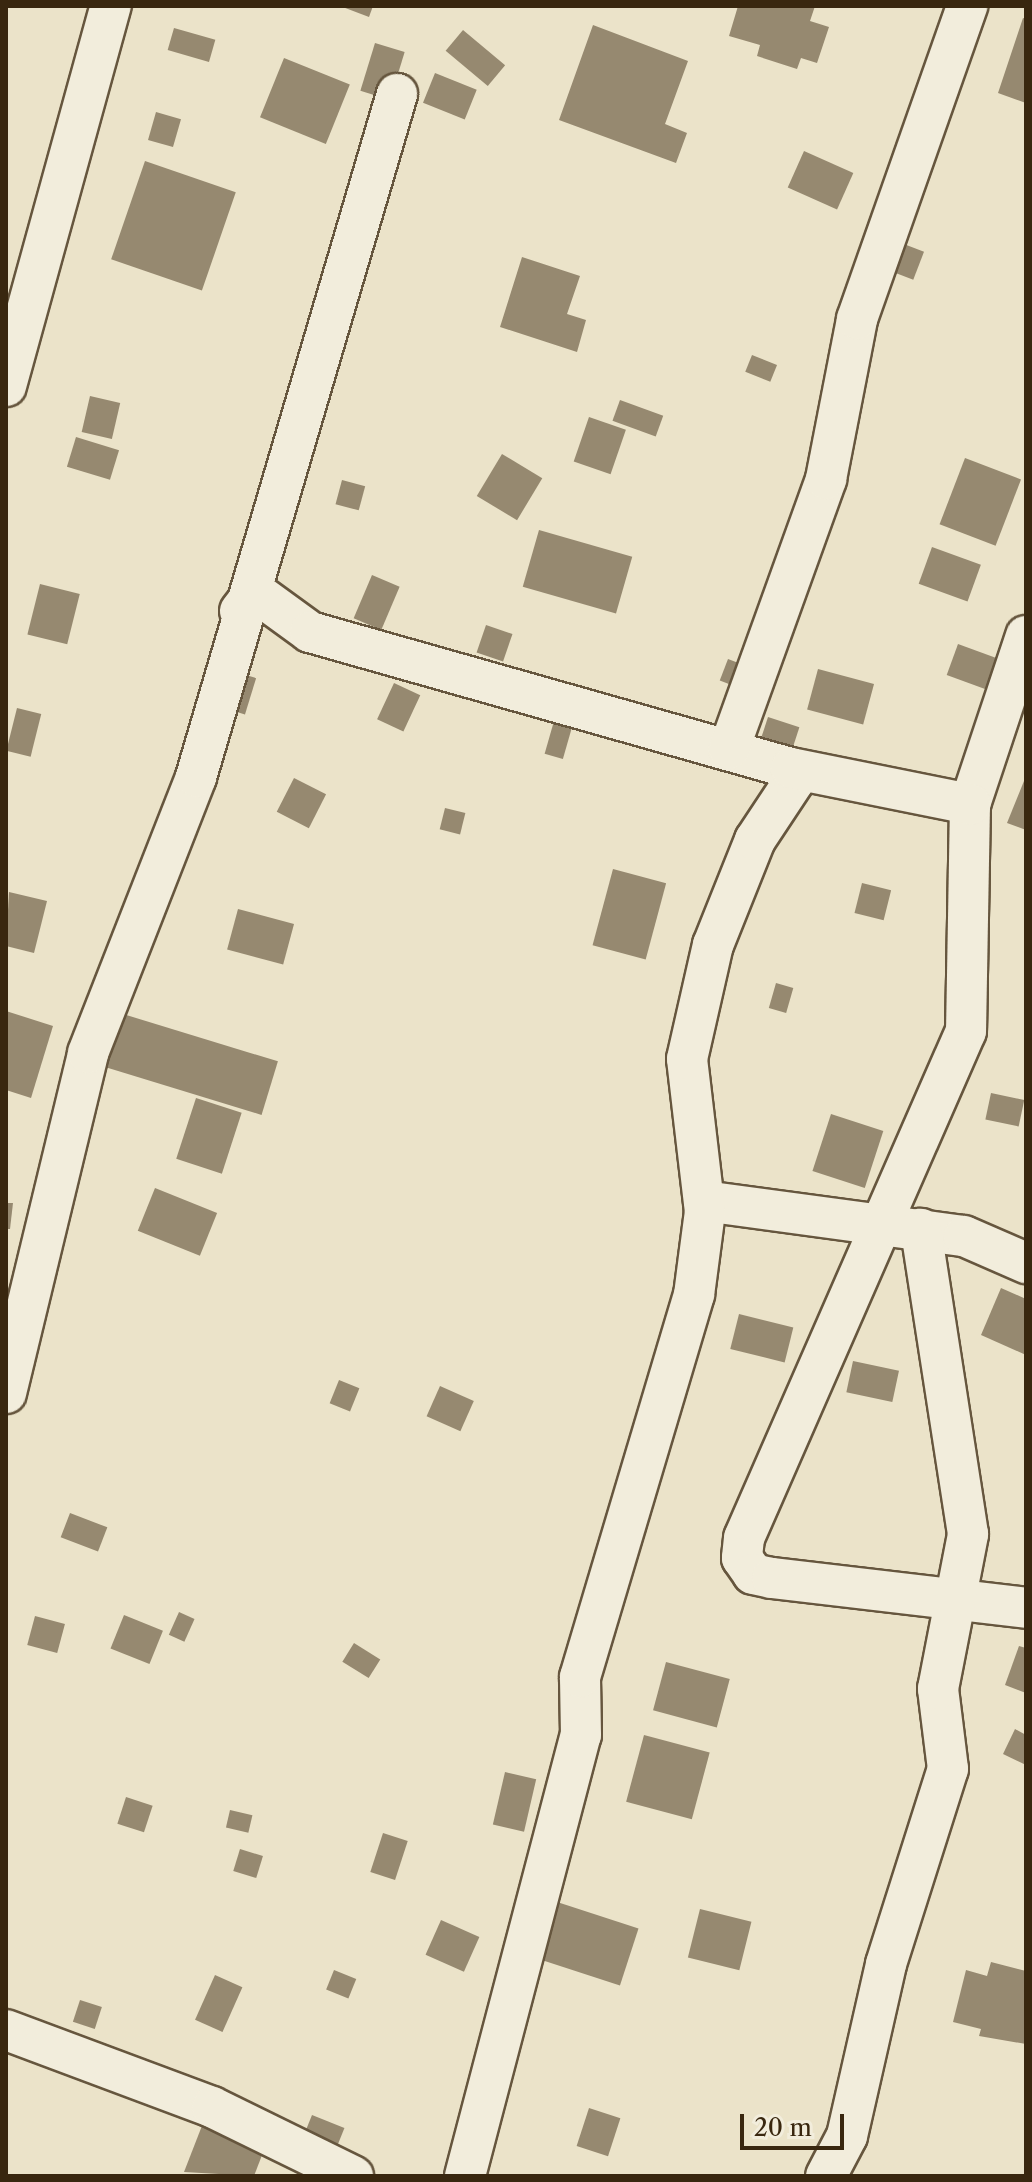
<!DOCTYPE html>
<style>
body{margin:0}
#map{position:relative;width:1032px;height:2182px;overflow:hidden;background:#ebe3c9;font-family:"Libre Caslon Text",serif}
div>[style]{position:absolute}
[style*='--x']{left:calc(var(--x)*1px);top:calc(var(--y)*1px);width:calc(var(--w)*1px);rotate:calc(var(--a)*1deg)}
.building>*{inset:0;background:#968970;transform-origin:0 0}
.roads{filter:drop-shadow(2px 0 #66563e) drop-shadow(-2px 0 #66563e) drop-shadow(0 2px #66563e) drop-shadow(0 -2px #66563e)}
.minor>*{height:40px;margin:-20px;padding:0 20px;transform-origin:20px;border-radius:20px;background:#f2eddc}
span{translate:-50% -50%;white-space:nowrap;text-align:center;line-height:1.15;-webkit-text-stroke:7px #f2eddc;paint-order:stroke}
.frame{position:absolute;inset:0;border:8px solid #39270f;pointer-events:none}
.scale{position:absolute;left:740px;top:2114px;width:104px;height:36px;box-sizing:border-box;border:4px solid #39270f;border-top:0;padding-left:10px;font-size:24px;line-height:28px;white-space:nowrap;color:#39270f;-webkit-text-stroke:6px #f2eddc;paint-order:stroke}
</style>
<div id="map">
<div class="building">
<i style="clip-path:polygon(340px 6px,373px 6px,369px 17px)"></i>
<i style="clip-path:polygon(738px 6px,815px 6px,810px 21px,829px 27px,817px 63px,801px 58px,797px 69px,757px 56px,760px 45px,729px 36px)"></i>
<i style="clip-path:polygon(1023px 18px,1026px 19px,1026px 103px,998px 93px)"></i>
<i style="clip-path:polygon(593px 25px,688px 61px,665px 124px,687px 133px,676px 163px,559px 120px)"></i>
<i style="left:174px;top:28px;width:43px;height:23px;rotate:16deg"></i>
<i style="left:463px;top:30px;width:55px;height:27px;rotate:40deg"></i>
<i style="left:375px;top:43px;width:31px;height:50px;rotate:17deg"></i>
<i style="left:284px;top:58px;width:71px;height:64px;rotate:22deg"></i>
<i style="left:435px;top:73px;width:45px;height:32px;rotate:22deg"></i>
<i style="left:156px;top:112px;width:26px;height:29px;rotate:16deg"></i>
<i style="left:804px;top:151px;width:54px;height:40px;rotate:24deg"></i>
<i style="left:145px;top:161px;width:96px;height:104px;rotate:19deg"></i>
<i style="left:896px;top:241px;width:30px;height:30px;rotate:21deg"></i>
<i style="clip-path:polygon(522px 257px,580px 276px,567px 314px,586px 320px,577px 352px,500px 327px)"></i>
<i style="left:752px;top:355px;width:27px;height:18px;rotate:22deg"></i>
<i style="left:90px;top:396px;width:31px;height:37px;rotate:13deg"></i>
<i style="left:620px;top:400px;width:46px;height:22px;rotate:20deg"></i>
<i style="left:589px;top:417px;width:39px;height:47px;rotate:19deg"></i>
<i style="left:76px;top:437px;width:45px;height:31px;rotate:17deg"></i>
<i style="left:502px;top:454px;width:47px;height:49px;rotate:31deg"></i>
<i style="left:965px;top:458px;width:60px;height:71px;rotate:21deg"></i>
<i style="left:342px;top:480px;width:24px;height:25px;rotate:15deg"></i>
<i style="left:539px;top:530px;width:97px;height:59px;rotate:16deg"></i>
<i style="left:932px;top:547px;width:52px;height:39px;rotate:20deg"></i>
<i style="left:372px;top:575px;width:30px;height:47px;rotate:23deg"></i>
<i style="left:40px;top:584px;width:41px;height:52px;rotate:14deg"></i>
<i style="left:486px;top:625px;width:28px;height:29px;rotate:19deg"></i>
<i style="left:958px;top:644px;width:48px;height:33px;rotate:20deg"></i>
<i style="left:728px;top:659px;width:28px;height:23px;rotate:21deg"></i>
<i style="left:818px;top:669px;width:58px;height:42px;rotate:15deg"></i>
<i style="left:236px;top:672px;width:21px;height:38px;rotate:17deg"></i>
<i style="left:394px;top:683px;width:29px;height:40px;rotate:25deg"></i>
<i style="left:17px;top:708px;width:25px;height:44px;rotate:14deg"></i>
<i style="left:768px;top:717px;width:33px;height:21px;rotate:18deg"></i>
<i style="left:554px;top:721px;width:19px;height:34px;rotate:16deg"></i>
<i style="clip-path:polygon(1026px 776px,1026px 830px,1007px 823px)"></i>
<i style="left:294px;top:778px;width:36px;height:38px;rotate:27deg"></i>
<i style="left:445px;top:808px;width:21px;height:22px;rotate:14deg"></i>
<i style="left:613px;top:869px;width:55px;height:79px;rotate:15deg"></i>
<i style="left:862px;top:883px;width:30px;height:31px;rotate:14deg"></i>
<i style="clip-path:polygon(9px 892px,47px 901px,34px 953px,6px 946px)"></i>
<i style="left:238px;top:909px;width:58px;height:42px;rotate:15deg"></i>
<i style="left:776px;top:983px;width:18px;height:26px;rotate:16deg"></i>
<i style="clip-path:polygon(6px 1011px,53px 1026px,31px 1098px,6px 1090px)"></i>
<i style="left:123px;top:1014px;width:162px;height:56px;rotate:17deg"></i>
<i style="left:991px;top:1093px;width:34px;height:27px;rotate:12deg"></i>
<i style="left:196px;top:1098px;width:48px;height:64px;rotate:18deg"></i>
<i style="left:831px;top:1114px;width:55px;height:60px;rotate:18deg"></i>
<i style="left:155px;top:1188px;width:67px;height:46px;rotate:22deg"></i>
<i style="clip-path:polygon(6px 1203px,13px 1203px,10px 1229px,6px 1229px)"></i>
<i style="clip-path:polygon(1001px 1288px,1026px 1299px,1026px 1355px,981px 1335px)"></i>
<i style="left:739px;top:1314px;width:56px;height:36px;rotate:14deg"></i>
<i style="left:853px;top:1361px;width:47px;height:32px;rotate:12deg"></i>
<i style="left:339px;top:1380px;width:22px;height:25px;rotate:22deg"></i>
<i style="left:440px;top:1386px;width:37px;height:33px;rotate:24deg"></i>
<i style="left:70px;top:1513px;width:40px;height:26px;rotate:21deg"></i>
<i style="left:179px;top:1612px;width:17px;height:25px;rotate:24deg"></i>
<i style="left:124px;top:1615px;width:42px;height:36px;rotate:22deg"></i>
<i style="left:35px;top:1616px;width:31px;height:30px;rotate:15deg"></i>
<i style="left:354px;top:1643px;width:31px;height:22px;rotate:32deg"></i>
<i style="clip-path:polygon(1019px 1646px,1026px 1648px,1026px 1693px,1005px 1685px)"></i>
<i style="left:666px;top:1662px;width:66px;height:50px;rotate:15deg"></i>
<i style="clip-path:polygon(1015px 1729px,1026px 1735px,1026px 1765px,1003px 1754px)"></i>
<i style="left:644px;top:1735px;width:68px;height:69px;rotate:15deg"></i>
<i style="left:505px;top:1772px;width:32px;height:54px;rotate:13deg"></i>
<i style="left:126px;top:1797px;width:28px;height:28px;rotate:18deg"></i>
<i style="left:230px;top:1810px;width:23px;height:18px;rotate:13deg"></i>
<i style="left:383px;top:1833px;width:26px;height:41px;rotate:18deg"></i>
<i style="left:240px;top:1849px;width:24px;height:23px;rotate:17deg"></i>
<i style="left:551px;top:1900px;width:92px;height:60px;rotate:18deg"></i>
<i style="left:700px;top:1909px;width:53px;height:50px;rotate:14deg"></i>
<i style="left:441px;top:1920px;width:42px;height:38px;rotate:24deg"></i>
<i style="clip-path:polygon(991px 1962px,1026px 1971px,1026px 2044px,979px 2036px,981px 2029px,953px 2022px,966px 1970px,987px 1976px)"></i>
<i style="left:334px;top:1970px;width:24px;height:21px;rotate:22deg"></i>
<i style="left:215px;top:1975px;width:30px;height:49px;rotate:24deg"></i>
<i style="left:80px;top:2000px;width:23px;height:23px;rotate:18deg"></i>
<i style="left:589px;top:2108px;width:33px;height:40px;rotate:18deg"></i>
<i style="left:312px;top:2115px;width:35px;height:29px;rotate:22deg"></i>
<i style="clip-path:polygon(205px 2118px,267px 2142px,254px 2176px,184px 2172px)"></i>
</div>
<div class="roads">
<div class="minor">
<i style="--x:6;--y:386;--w:394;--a:-74.6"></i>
<i style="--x:240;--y:611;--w:24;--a:-52"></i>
<i style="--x:255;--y:592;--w:68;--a:36"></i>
<i style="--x:310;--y:632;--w:500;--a:15.8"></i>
<i style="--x:1026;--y:636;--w:177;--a:108.4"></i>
<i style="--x:970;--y:804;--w:227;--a:91"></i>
<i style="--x:966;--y:1031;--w:553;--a:113.65"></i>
<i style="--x:744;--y:1538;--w:20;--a:96"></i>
<i style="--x:742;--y:1558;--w:19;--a:55"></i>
<i style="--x:753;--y:1574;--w:19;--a:12"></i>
<i style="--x:772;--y:1578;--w:256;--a:6.7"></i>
<i style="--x:729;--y:749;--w:287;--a:-70.2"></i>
<i style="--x:826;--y:479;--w:163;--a:-79"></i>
<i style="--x:857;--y:319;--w:332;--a:-70.6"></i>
<i style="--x:704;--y:1201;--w:262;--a:7.7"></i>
<i style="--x:964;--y:1236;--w:68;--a:23.5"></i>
<i style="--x:6;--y:1393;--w:350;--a:-76.4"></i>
<i style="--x:88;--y:1053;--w:296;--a:-68.6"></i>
<i style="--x:196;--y:777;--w:712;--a:-73.6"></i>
<i style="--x:6;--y:2030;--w:220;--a:20.5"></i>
<i style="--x:212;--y:2107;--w:157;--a:26.1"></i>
<i style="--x:465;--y:2176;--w:456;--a:-75.3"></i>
<i style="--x:581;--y:1735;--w:58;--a:-91"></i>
<i style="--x:580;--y:1677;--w:399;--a:-73.4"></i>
<i style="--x:694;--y:1295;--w:84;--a:-82.5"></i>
<i style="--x:705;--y:1212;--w:154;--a:-96.7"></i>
<i style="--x:687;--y:1059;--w:117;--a:-77.2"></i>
<i style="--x:713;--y:945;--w:113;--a:-68.2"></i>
<i style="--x:755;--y:840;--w:71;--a:-56.5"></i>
<i style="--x:794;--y:781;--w:13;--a:-103"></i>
<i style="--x:791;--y:768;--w:183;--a:11.4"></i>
<i style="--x:826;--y:2176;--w:45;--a:-62.3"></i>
<i style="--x:847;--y:2136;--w:176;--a:-77.2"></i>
<i style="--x:886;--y:1964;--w:205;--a:-72.4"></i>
<i style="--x:948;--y:1769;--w:81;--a:-97.1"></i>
<i style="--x:938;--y:1689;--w:158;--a:-79"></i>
<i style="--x:968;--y:1534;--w:309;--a:-98.8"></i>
</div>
</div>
<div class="frame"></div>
<div class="scale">20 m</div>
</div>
